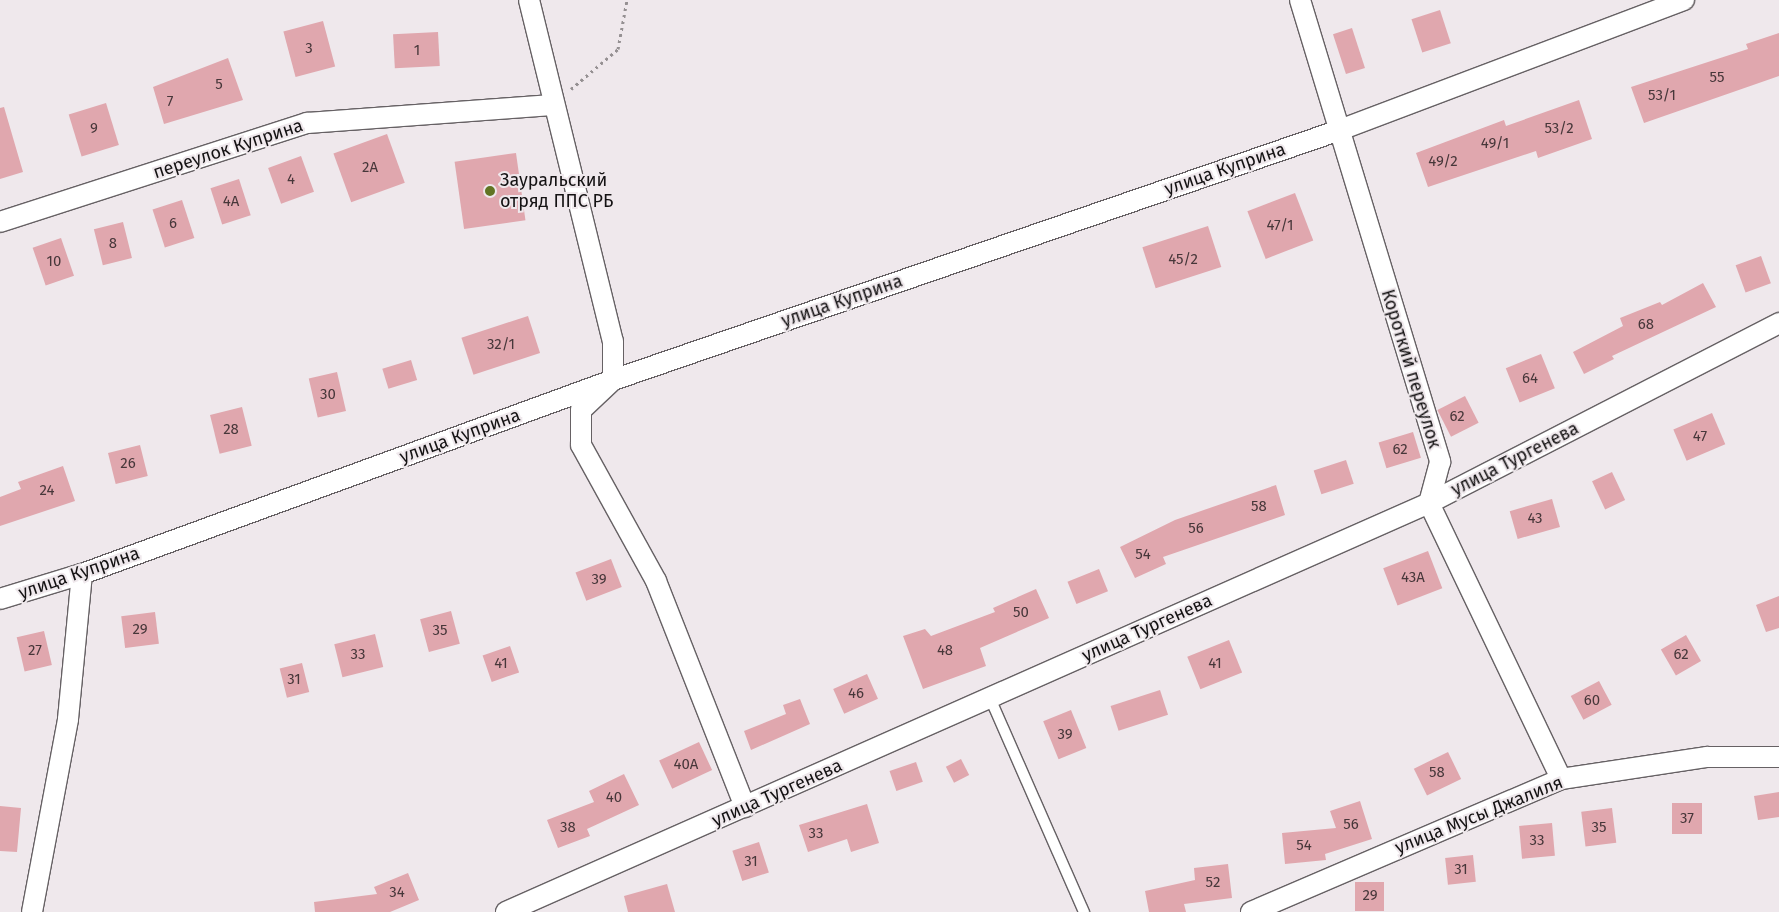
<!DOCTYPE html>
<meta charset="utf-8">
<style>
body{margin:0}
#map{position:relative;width:1779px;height:912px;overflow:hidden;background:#efe8ec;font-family:"Fira Sans",sans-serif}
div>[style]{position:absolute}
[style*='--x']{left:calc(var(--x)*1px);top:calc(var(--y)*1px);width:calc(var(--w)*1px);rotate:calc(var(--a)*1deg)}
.building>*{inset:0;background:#e0a7ae;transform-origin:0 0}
.path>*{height:3px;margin-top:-1.5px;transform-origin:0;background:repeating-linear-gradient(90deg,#959092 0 2.5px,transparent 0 6.5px)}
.roads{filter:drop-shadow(1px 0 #666164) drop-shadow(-1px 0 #666164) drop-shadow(0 1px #666164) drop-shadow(0 -1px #666164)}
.service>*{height:10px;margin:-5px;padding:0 5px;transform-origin:5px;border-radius:5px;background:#fff}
.minor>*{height:20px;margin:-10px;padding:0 10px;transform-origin:10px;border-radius:10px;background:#fff}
.dots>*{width:14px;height:14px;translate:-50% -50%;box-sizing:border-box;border:2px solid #efe8ec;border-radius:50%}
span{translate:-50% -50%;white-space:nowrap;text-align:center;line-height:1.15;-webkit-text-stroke:4px #efe8ec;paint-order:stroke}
.number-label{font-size:15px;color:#47373a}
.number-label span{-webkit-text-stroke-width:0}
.street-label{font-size:18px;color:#141213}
.poi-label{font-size:18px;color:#141213}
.left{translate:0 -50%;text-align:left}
</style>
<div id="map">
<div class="building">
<i style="left:1440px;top:10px;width:35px;height:30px;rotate:72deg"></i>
<i style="left:323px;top:21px;width:47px;height:41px;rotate:75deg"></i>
<i style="left:1352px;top:28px;width:42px;height:20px;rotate:72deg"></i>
<i style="left:438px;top:32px;width:34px;height:45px;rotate:87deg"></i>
<i style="clip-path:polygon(1779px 33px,1779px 76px,1644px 123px,1631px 87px,1748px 49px,1746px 44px)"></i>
<i style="clip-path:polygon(228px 58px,243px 100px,164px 124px,153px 87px)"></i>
<i style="clip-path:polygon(1579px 100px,1592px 139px,1538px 158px,1536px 151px,1428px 187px,1416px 153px,1504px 120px,1506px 126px)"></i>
<i style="left:106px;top:103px;width:44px;height:39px;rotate:73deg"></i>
<i style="clip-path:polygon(4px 107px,23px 172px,0 179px,0 108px)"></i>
<i style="left:387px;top:134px;width:52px;height:57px;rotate:70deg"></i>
<i style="left:516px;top:153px;width:68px;height:62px;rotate:82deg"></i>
<i style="left:301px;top:156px;width:38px;height:35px;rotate:70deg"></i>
<i style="left:239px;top:179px;width:38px;height:30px;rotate:72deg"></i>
<i style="left:1295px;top:193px;width:51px;height:51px;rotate:69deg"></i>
<i style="left:182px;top:200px;width:40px;height:31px;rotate:72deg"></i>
<i style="left:123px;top:222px;width:37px;height:30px;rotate:76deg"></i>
<i style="left:1208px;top:226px;width:43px;height:69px;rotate:72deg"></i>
<i style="left:61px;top:238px;width:40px;height:30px;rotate:71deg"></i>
<i style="left:1761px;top:256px;width:29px;height:27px;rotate:70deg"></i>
<i style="clip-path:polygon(1703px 283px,1716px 307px,1612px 356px,1614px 359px,1584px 374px,1573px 352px,1623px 326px,1620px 318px,1660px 302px,1662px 305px)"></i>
<i style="left:528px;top:316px;width:39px;height:70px;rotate:72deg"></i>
<i style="left:1541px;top:354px;width:37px;height:38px;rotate:68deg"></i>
<i style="left:411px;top:360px;width:21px;height:30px;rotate:73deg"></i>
<i style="left:337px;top:372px;width:40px;height:29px;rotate:77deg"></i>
<i style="left:1465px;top:396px;width:30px;height:31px;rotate:63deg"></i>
<i style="left:242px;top:407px;width:40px;height:33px;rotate:76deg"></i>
<i style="left:1712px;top:413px;width:34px;height:42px;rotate:67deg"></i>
<i style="left:1413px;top:432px;width:27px;height:36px;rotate:73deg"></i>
<i style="left:140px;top:445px;width:32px;height:33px;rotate:76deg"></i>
<i style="left:1346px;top:460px;width:25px;height:34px;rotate:72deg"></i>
<i style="clip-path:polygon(63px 466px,75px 501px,0 526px,0 497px,21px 489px,18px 482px)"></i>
<i style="left:1612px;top:472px;width:31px;height:22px;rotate:65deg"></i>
<i style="clip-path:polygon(1276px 485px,1285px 515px,1163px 557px,1166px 564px,1135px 578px,1120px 547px,1175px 520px)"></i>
<i style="left:1552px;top:499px;width:29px;height:44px;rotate:74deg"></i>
<i style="left:1428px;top:551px;width:40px;height:48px;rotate:69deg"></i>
<i style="left:611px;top:559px;width:30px;height:38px;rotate:69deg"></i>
<i style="left:1099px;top:569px;width:24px;height:34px;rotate:68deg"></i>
<i style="clip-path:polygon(1036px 589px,1049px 618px,980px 648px,986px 666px,923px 689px,903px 636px,925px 629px,931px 636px,995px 612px,993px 608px)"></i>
<i style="clip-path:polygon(1779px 596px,1779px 628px,1766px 632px,1756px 605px)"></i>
<i style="left:451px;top:611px;width:34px;height:32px;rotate:75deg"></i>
<i style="left:155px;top:612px;width:32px;height:34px;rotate:83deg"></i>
<i style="left:44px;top:631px;width:35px;height:28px;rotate:77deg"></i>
<i style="left:375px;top:634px;width:34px;height:42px;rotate:76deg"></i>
<i style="left:1686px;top:635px;width:30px;height:29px;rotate:60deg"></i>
<i style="left:1229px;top:640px;width:35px;height:45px;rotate:68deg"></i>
<i style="left:510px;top:646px;width:28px;height:29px;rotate:71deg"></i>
<i style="left:302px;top:663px;width:30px;height:23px;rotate:76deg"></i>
<i style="left:867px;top:674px;width:27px;height:37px;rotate:66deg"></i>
<i style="left:1599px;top:681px;width:27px;height:32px;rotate:62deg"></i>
<i style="left:1160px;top:690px;width:26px;height:52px;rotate:72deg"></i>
<i style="clip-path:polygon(800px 699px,810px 724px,751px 750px,744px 731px,786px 714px,783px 705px)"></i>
<i style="left:1071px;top:710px;width:41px;height:30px;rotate:68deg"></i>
<i style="left:699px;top:742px;width:31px;height:44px;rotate:65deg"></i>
<i style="left:1448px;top:752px;width:30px;height:38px;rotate:64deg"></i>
<i style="left:961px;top:759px;width:18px;height:17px;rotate:63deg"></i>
<i style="left:916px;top:762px;width:21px;height:28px;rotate:71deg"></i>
<i style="clip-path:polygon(624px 774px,639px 805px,587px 829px,590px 836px,558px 848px,547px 820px,594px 802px,589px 791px)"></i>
<i style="clip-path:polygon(1779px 792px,1779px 817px,1758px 820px,1754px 796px)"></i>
<i style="clip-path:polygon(1360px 801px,1372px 839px,1325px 854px,1326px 860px,1285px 864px,1282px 833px,1336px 828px,1330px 811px)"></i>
<i style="left:1672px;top:803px;width:30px;height:31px"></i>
<i style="clip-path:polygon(867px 804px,879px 843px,851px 852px,847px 839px,808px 852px,799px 825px)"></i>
<i style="clip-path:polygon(0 806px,21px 808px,17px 852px,0 851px)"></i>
<i style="left:1612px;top:808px;width:35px;height:31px;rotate:83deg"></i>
<i style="left:1552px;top:823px;width:33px;height:33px;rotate:85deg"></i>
<i style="left:759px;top:842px;width:32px;height:28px;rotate:72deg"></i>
<i style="left:1473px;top:855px;width:27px;height:28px;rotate:84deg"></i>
<i style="clip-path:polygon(1228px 864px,1232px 898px,1184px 904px,1186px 912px,1149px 912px,1145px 891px,1195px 880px,1194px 868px)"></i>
<i style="clip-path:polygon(408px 873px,419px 900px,390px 912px,315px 912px,314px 902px,377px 894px,374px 887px)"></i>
<i style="left:1355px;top:882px;width:29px;height:29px"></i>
<i style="clip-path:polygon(667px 884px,675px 912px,628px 912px,624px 896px)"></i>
</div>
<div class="path">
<i style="--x:571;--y:89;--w:62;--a:-40.4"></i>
<i style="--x:618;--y:49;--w:50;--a:-79.6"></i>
</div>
<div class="roads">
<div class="service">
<i style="--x:990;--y:698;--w:234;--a:66.3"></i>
</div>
<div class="minor">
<i style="--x:529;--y:0;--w:351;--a:76.2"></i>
<i style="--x:613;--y:341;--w:39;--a:90"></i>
<i style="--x:613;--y:380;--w:44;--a:136.8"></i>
<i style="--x:581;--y:410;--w:35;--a:90"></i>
<i style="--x:581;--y:445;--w:155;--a:61.1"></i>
<i style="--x:656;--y:581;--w:243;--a:68.5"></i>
<i style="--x:1300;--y:0;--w:483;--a:73.1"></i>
<i style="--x:1440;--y:462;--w:42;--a:105"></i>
<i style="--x:1429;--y:503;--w:306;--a:64.4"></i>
<i style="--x:0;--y:222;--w:323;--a:-17.9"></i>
<i style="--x:307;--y:123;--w:246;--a:-4.2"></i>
<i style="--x:0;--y:599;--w:86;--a:-17"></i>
<i style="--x:82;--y:574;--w:565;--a:-20.07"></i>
<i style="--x:613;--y:380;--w:766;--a:-18.98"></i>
<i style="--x:1337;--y:131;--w:371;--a:-20.7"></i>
<i style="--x:32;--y:912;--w:196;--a:-79.4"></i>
<i style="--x:68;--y:719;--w:146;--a:-84.5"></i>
<i style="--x:506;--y:912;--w:1010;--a:-23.9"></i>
<i style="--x:1429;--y:503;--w:394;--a:-27.2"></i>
<i style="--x:1251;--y:912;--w:337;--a:-23.2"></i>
<i style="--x:1561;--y:779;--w:148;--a:-8.6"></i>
<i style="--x:1707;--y:757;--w:72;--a:0"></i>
</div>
</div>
<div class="dots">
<i style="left:490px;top:191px;background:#617423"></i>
</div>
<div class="number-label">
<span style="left:309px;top:49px">3</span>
<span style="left:417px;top:51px">1</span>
<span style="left:1717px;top:78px">55</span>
<span style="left:219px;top:85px">5</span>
<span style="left:1662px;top:96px">53/1</span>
<span style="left:170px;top:102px">7</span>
<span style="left:94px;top:129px">9</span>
<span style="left:1559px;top:129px">53/2</span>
<span style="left:1495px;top:144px">49/1</span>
<span style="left:1443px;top:162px">49/2</span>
<span style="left:370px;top:168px">2А</span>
<span style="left:291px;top:180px">4</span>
<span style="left:231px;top:202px">4А</span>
<span style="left:173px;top:224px">6</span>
<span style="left:1280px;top:226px">47/1</span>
<span style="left:113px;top:244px">8</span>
<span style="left:1183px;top:260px">45/2</span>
<span style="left:54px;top:262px">10</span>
<span style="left:1646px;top:325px">68</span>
<span style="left:501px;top:345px">32/1</span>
<span style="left:1530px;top:379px">64</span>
<span style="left:328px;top:395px">30</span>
<span style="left:1457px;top:417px">62</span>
<span style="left:231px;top:430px">28</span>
<span style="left:1700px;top:437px">47</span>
<span style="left:1400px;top:450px">62</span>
<span style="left:128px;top:464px">26</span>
<span style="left:47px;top:491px">24</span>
<span style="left:1259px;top:507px">58</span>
<span style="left:1535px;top:519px">43</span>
<span style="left:1196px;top:529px">56</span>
<span style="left:1143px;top:555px">54</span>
<span style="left:1413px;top:578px">43А</span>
<span style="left:599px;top:580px">39</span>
<span style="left:1021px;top:613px">50</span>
<span style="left:140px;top:630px">29</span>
<span style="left:440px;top:631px">35</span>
<span style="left:35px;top:651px">27</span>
<span style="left:945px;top:651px">48</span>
<span style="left:358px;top:655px">33</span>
<span style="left:1681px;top:655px">62</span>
<span style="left:501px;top:664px">41</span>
<span style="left:1215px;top:664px">41</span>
<span style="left:294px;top:680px">31</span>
<span style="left:856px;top:694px">46</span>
<span style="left:1592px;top:701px">60</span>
<span style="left:1065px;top:735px">39</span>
<span style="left:686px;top:765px">40А</span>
<span style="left:1437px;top:773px">58</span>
<span style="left:614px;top:798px">40</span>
<span style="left:1687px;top:819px">37</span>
<span style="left:1351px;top:825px">56</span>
<span style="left:568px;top:828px">38</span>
<span style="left:1599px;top:828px">35</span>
<span style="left:816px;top:834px">33</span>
<span style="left:1537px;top:841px">33</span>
<span style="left:1304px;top:846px">54</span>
<span style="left:751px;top:862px">31</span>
<span style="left:1461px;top:870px">31</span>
<span style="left:1213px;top:883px">52</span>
<span style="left:397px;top:893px">34</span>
<span style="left:1370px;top:896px">29</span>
</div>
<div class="street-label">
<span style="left:228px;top:149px;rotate:-18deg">переулок Куприна</span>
<span style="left:1225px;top:169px;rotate:-19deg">улица Куприна</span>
<span style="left:842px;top:301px;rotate:-19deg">улица Куприна</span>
<span style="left:1411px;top:369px;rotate:73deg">Короткий переулок</span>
<span style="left:460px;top:436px;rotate:-20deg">улица Куприна</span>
<span style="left:1515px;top:459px;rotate:-27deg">улица Тургенева</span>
<span style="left:79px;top:573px;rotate:-19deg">улица Куприна</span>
<span style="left:1147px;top:628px;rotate:-24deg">улица Тургенева</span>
<span style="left:777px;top:793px;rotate:-24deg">улица Тургенева</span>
<span style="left:1479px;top:815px;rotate:-22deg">улица Мусы Джалиля</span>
</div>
<div class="poi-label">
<span class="left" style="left:500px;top:191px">Зауральский<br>отряд ППС РБ</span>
</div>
</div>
